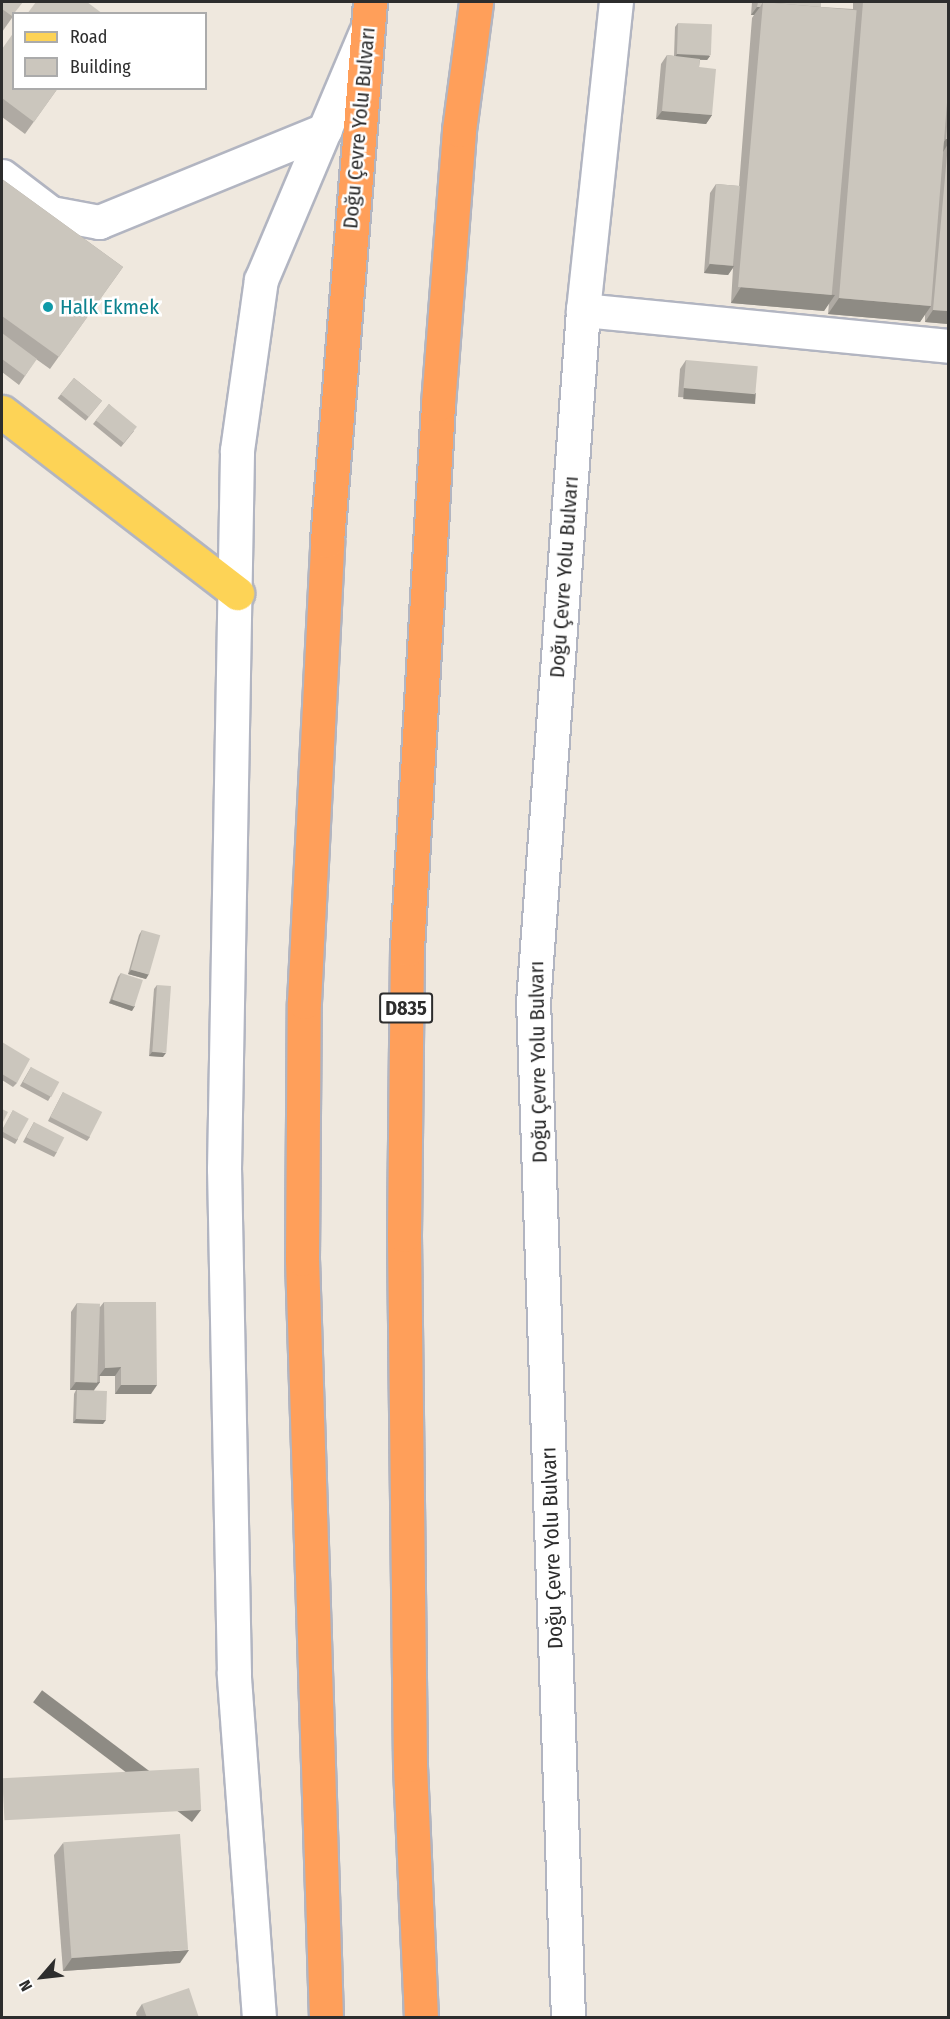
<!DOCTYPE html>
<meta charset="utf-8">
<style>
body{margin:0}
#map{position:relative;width:950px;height:2019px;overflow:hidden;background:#efe8de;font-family:"Fira Sans Condensed",sans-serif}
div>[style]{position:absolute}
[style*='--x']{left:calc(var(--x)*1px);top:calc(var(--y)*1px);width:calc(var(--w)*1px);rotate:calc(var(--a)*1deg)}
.roads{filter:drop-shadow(2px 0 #b2b5c1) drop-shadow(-2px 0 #b2b5c1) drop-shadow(0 2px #b2b5c1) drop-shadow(0 -2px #b2b5c1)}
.minor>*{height:33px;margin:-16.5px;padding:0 16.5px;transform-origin:16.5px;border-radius:16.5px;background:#fff}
.major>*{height:33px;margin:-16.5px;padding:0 16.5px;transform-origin:16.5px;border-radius:16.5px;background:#fdd356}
.highway>*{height:33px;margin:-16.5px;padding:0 16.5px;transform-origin:16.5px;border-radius:16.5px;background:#ff9f5a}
.wall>*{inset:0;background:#afaaa3;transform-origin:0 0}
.shaded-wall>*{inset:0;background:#8e8b84;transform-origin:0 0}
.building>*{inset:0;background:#cbc6bd;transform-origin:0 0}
.dots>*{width:16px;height:16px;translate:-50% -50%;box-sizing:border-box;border:3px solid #fff;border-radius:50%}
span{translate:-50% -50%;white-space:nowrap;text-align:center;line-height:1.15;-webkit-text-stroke:5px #fff;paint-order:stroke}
.shield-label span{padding:2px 4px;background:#fff;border:2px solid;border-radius:4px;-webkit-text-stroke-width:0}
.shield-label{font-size:20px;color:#2d2d2d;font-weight:700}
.street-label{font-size:21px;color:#2d2d2d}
.culture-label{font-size:21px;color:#0d838f}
.left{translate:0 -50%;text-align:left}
.frame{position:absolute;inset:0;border:3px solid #2d2d2d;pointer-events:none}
.legend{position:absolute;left:12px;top:12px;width:195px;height:78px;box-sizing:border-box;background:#fff;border:2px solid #ababab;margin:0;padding:8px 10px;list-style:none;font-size:18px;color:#2d2d2d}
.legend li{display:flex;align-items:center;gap:12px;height:30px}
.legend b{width:30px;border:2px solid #ababab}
.north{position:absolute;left:12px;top:1947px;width:60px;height:60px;-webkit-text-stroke:4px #fff;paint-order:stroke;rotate:242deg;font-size:16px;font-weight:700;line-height:24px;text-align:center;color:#2d2d2d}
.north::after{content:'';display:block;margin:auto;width:21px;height:27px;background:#2d2d2d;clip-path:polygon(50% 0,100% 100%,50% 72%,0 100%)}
</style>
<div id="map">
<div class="roads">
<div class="minor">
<i style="--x:2;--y:176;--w:61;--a:37.1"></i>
<i style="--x:51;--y:213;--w:49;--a:10.6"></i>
<i style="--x:99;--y:222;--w:244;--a:-22.2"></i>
<i style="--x:583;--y:310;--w:367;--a:5.6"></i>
<i style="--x:259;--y:2018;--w:345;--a:-94.2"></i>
<i style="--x:234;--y:1674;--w:505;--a:-91.13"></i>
<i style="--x:224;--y:1169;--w:719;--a:-88.96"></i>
<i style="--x:237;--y:450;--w:172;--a:-82"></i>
<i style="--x:261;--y:280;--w:267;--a:-67.1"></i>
<i style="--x:568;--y:2018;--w:1016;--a:-91.97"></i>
<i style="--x:533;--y:1003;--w:695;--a:-85.87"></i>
<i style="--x:583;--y:310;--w:310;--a:-83.9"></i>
</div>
<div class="major">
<i style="--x:2;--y:412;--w:297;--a:37.6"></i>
</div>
<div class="highway">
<i style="--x:326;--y:2018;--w:759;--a:-91.81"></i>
<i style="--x:302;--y:1259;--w:257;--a:-89.6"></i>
<i style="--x:304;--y:1002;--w:462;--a:-87.1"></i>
<i style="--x:327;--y:541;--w:541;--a:-85.44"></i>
<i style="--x:421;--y:2018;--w:253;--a:-92.5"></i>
<i style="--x:410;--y:1765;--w:530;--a:-90.65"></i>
<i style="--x:404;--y:1235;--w:286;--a:-89.4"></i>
<i style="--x:407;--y:949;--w:546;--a:-86.74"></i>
<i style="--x:438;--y:404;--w:275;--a:-85.6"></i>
<i style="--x:459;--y:130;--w:129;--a:-82.4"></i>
</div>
</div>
<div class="wall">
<i style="clip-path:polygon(2px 2px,14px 15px,2px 32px)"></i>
<i style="clip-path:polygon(752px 2px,821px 2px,821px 7px,853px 9px,853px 2px,948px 2px,948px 324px,925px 322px,925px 314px,920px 322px,828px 314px,829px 303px,824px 311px,731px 303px,733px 268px,728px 275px,704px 273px,710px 193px,716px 184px,739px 186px,752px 18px,754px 15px,751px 15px)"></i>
<i style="clip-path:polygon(678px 23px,710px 56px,707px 60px,700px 60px,699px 67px,712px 115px,706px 124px,656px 119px,661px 64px,667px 55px,674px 56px,675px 27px)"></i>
<i style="clip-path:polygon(2px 49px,58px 88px,25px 134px,2px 117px)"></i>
<i style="clip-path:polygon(2px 179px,123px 267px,50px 369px,36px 359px,19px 385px,2px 372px)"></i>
<i style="clip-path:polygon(686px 360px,750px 402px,678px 397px,680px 369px)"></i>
<i style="left:74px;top:378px;width:36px;height:26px;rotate:39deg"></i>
<i style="clip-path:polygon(109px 404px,134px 431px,121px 447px,93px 424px)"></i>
<i style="clip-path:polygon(142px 930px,146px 979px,128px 974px,139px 935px)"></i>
<i style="clip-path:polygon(121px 973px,132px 1011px,109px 1003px,118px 977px)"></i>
<i style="clip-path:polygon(157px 985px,163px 1057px,149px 1056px,154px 989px)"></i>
<i style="clip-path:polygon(2px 1042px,17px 1083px,13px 1087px,2px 1080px)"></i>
<i style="clip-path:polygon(31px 1067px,51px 1096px,48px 1101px,20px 1086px)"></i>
<i style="clip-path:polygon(63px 1092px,90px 1137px,87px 1141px,48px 1121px)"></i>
<i style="clip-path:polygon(13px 1110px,18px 1139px,15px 1144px,2px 1137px,2px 1131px)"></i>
<i style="clip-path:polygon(34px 1122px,57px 1152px,54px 1157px,23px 1142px)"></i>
<i style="clip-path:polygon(104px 1302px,151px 1394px,115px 1394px,115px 1376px,100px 1376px,100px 1382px,94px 1390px,103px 1424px,73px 1423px,74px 1394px,76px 1390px,70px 1390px,71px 1312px,77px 1303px,100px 1307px)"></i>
<i style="clip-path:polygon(63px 1843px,180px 1963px,63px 1971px,54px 1855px)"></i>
<i style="clip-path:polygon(142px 2004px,199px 2018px,137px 2018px,136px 2013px)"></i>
</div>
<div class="shaded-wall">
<i style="clip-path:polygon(757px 7px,760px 7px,754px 15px,751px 15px)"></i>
<i style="clip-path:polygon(677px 54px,710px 56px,707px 60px,674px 58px)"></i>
<i style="clip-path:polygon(662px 111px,712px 115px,706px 124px,656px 119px)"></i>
<i style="clip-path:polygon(946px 139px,948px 139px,948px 152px,948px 144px,943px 152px,937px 151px)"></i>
<i style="clip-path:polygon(710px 264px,734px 266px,728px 275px,704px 273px)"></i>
<i style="clip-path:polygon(741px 287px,835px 295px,824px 311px,731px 303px)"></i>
<i style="clip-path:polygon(839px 298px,931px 306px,920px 322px,828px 314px)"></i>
<i style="clip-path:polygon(933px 310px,948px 311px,948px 324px,925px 322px)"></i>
<i style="left:684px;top:388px;width:72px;height:11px;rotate:4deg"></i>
<i style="clip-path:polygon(131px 970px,149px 974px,146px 979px,128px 974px)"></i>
<i style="clip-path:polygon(112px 999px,135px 1006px,132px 1011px,109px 1003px)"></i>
<i style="clip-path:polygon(152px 1052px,166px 1053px,163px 1057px,149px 1056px)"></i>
<i style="clip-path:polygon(121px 1367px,115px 1376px,99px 1376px,105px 1368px)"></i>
<i style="clip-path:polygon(76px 1382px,100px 1382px,94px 1390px,70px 1390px)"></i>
<i style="clip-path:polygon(121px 1385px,157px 1385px,151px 1394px,115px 1394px)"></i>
<i style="clip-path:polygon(76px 1419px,106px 1420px,103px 1424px,73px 1423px)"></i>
<i style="left:201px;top:1810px;width:15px;height:199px;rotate:127deg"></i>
<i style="clip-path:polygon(189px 1950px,180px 1963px,63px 1971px,72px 1958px)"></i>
</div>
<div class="building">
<i style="clip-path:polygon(2px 2px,23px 2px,12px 16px,2px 9px)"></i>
<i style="clip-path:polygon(36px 2px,87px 2px,103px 14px,27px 14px)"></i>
<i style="clip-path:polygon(758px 2px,821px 2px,821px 7px,763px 2px,760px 7px,757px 7px)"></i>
<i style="left:763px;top:2px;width:94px;height:286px;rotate:5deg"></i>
<i style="clip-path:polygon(863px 2px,948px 2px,948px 90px,931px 306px,839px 298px)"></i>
<i style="left:678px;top:23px;width:34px;height:31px;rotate:2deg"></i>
<i style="clip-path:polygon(14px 32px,14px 88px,58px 88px,34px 122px,2px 98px,2px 49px)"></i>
<i style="clip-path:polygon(667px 55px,700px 59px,699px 67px,716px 69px,712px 115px,662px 111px)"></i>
<i style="clip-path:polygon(948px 113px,948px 139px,946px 139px)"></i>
<i style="clip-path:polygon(948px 144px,948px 311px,933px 310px)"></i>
<i style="clip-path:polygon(2px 179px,123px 267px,59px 357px,2px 316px)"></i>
<i style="left:716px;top:184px;width:24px;height:80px;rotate:5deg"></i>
<i style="clip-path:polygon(2px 333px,37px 359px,25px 376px,2px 359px)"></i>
<i style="left:686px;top:360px;width:72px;height:28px;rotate:5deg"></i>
<i style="left:74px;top:378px;width:36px;height:21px;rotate:39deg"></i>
<i style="left:109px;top:404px;width:36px;height:21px;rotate:39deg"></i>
<i style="left:142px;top:930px;width:19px;height:41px;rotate:16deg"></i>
<i style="left:121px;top:973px;width:23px;height:28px;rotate:18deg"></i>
<i style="left:157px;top:985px;width:14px;height:67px;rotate:4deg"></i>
<i style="clip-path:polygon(2px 1042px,30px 1059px,17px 1083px,2px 1074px)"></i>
<i style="left:31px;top:1067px;width:32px;height:17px;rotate:28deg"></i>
<i style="left:63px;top:1092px;width:44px;height:28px;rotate:27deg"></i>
<i style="clip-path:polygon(2px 1109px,8px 1112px,2px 1124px)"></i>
<i style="left:13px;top:1110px;width:18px;height:24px;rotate:29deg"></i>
<i style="left:34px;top:1122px;width:34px;height:17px;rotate:27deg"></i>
<i style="clip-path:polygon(104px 1302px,156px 1302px,157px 1385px,121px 1385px,121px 1367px,105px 1368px)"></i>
<i style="left:77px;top:1303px;width:23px;height:79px;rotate:2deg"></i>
<i style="left:77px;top:1390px;width:30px;height:29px;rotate:2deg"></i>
<i style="left:199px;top:1768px;width:42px;height:197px;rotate:87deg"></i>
<i style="left:180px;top:1834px;width:116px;height:117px;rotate:86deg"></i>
<i style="clip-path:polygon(189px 1988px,199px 2018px,147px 2018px,142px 2004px)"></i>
</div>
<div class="dots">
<i style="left:48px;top:307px;background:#0f9aa8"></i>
</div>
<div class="shield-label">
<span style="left:406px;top:1008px">D835</span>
</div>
<div class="street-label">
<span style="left:359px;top:128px;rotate:-85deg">Doğu Çevre Yolu Bulvarı</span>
<span style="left:564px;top:577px;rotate:-86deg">Doğu Çevre Yolu Bulvarı</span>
<span style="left:538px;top:1062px;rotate:-91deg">Doğu Çevre Yolu Bulvarı</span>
<span style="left:552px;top:1548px;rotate:-92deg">Doğu Çevre Yolu Bulvarı</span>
</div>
<div class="culture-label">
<span class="left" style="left:60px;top:307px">Halk Ekmek</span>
</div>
<div class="frame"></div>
<ul class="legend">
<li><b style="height:8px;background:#fdd356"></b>Road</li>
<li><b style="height:16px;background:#cbc6bd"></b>Building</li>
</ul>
<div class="north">N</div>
</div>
